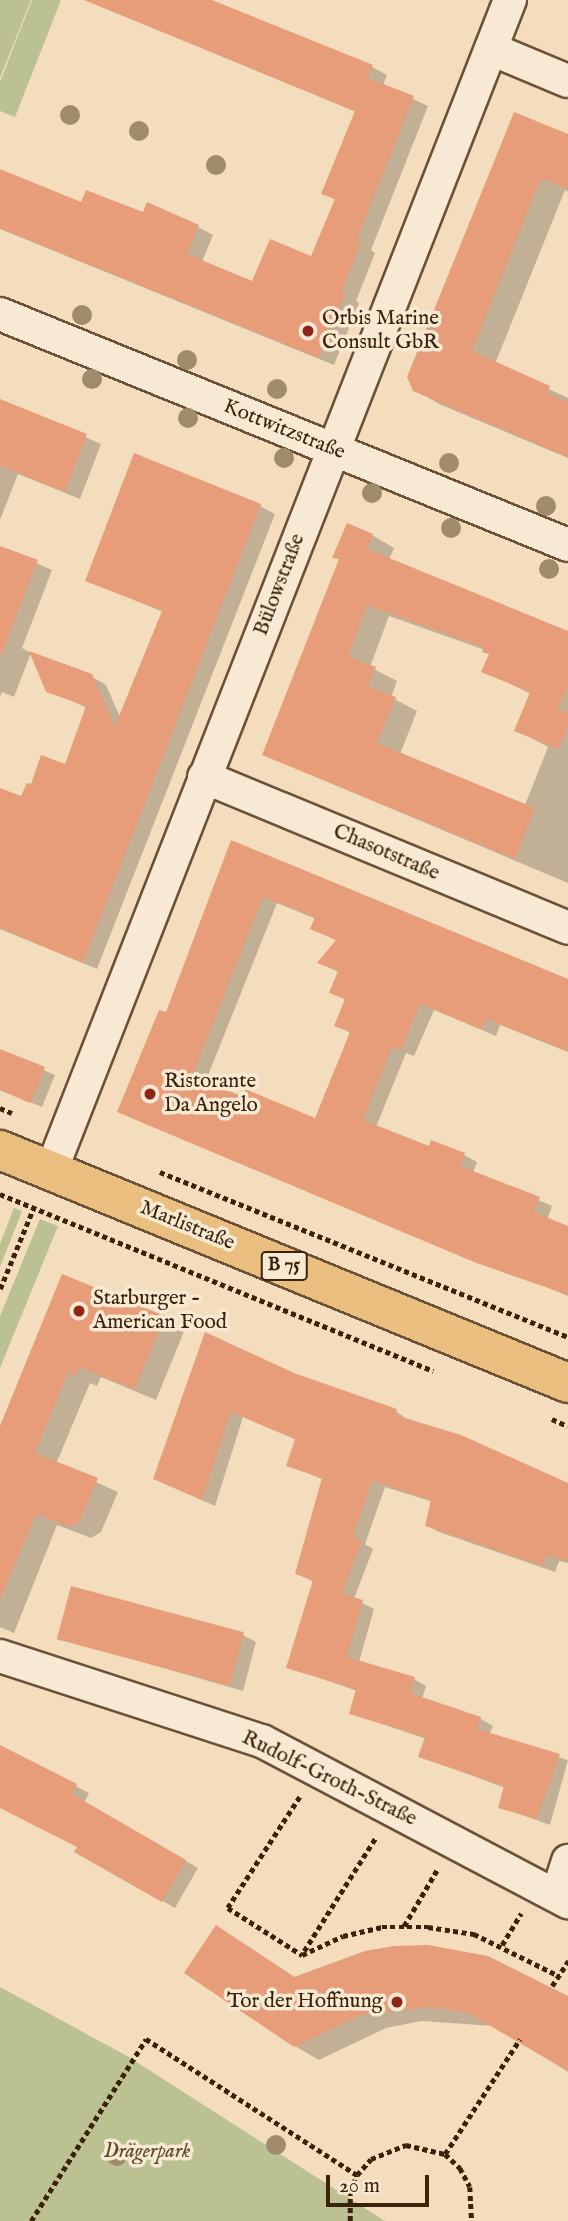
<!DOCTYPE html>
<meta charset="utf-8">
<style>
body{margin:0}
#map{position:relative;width:568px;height:2221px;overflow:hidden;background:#f3ddbc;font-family:"IM FELL English",serif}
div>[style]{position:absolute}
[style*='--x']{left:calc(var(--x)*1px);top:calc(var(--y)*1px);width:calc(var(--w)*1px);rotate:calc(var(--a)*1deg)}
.green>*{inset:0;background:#bbc190}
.shadow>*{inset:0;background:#0003}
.building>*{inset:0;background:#e79d79;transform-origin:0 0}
.path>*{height:4.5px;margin-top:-2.25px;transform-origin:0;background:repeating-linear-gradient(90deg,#3d220b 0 5px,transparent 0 8.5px)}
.roads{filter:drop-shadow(2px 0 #6a5137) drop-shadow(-2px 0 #6a5137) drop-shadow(0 2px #6a5137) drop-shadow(0 -2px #6a5137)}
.street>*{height:32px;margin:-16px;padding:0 16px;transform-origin:16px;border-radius:16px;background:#f7e9d3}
.primary>*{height:38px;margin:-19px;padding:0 19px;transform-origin:19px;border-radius:19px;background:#eabe7e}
.trees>*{width:20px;height:20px;margin:-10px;border-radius:50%;background:#a08c6d}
.dots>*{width:19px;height:19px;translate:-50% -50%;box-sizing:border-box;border:4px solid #f7e9d3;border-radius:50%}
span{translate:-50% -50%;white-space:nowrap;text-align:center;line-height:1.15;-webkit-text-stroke:7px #f7e9d3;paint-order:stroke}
.shield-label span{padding:2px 5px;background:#f7e9d3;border:2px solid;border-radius:5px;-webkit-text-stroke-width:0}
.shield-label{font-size:19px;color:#3d220b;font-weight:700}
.poi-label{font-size:21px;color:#3d220b}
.left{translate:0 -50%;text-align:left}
.right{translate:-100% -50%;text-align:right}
.street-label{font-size:21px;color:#3d220b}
.park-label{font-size:21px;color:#5c4a2c;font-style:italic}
.scale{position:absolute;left:326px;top:2175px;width:103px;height:32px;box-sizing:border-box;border:4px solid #3d220b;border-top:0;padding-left:9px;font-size:21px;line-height:24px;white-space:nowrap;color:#3d220b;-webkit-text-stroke:5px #f7e9d3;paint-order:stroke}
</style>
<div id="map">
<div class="green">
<i style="clip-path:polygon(0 0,31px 0,0 78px)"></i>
<i style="clip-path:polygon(32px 0,61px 0,15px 117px,0 111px,0 82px)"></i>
<i style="clip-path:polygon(14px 1208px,22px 1211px,0 1267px,0 1244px)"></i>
<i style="clip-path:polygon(40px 1219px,58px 1226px,0 1368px,0 1316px)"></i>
<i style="clip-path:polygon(0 1987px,127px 2056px,385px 2221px,0 2221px)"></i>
</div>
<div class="shadow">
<i style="clip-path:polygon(86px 0,207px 0,372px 67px,387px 75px,383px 85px,428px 106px,371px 250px,375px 253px,356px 301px,359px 303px,334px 365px,0 229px,0 171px,82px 205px,144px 214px,148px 205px,198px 227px,213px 235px,202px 262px,253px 283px,312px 258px,336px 200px,324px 193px,356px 112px)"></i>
<i style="clip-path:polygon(568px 136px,568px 192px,565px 190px,495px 364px,568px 398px,568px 458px,439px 404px,415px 390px,409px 377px)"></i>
<i style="clip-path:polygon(0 400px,101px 444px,80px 499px,18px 474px,0 520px)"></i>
<i style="clip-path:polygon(260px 506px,275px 514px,97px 969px,0 929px,0 789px,22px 798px,66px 766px,87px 708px,48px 690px,91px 676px,106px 685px,120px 717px,163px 612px,88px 580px)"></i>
<i style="clip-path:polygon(evenodd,372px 535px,394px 548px,389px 560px,568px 633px,568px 883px,264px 755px,341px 560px,335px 557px,372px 535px,389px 616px,485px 650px,490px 654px,484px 671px,531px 694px,516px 730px,548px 747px,525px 805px,400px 754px,417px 711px,391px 697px,397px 681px,370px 667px,389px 616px)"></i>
<i style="clip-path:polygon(0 547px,52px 570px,22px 648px,31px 653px,14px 697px,2px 692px,0 697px)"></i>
<i style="clip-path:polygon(evenodd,232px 842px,568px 980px,568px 1052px,500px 1025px,496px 1036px,434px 1010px,414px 1056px,406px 1053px,376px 1127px,430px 1148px,464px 1155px,477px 1162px,473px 1173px,552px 1206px,547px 1220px,568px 1228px,568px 1296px,119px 1111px,167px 1015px,232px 842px,277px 903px,316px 919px,312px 928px,337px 941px,320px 963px,340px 973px,332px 992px,346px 1000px,336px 1025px,352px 1034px,316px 1121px,205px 1083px,277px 903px)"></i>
<i style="clip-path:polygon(0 1051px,55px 1075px,42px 1107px,0 1090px)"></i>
<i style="clip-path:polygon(164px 1317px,185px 1329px,156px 1400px,101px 1377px,97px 1386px,90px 1383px,56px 1464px,118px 1492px,101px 1532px,91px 1538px,57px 1525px,14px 1633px,0 1627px,0 1446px,37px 1374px)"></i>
<i style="clip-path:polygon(206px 1334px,293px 1375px,396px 1411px,408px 1420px,568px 1485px,568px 1563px,559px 1561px,555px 1572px,439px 1532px,427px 1525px,433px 1502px,385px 1487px,365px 1544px,373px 1549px,354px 1599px,374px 1609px,359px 1662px,414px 1679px,426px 1686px,422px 1699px,481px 1719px,493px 1726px,489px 1735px,568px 1760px,550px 1825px,500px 1807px,505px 1788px,420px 1756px,426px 1739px,351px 1713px,357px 1691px,288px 1667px,314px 1582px,297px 1574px,324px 1480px,288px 1465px,297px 1440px,243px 1417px,215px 1506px,155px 1479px)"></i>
<i style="clip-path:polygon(243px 1635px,256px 1642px,243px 1691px,59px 1638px)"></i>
<i style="clip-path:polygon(0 1747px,89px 1793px,84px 1803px,198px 1868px,175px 1908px,77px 1851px,79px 1847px,0 1807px)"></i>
<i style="clip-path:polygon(240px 1941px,296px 1978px,568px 1999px,568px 2072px,494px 2026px,421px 2021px,386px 2028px,319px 2060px,295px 2046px)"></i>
</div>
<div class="building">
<i style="clip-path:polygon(84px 0,212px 0,373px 65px,368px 78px,414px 96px,356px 241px,361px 243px,342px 291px,345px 293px,319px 358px,0 228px,0 169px,81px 202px,86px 190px,143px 212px,147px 202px,199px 225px,187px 254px,252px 281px,270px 239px,311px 256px,335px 199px,321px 194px,355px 111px)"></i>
<i style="clip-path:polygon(514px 112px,568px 134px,568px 189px,541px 178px,472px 351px,550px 386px,547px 393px,568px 402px,568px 457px,413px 391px,407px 377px)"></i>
<i style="clip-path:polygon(0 399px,87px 434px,65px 492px,0 465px)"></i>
<i style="clip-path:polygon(134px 453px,261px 504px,83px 963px,0 928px,0 788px,21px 796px,27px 783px,31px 784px,41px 755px,65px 764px,86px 706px,46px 692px,29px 651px,92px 674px,115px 726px,162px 611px,85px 581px)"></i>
<i style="clip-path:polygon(347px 523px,373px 534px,367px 549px,568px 631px,568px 687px,558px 709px,568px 713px,568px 726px,559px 749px,514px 731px,530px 692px,481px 672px,489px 654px,482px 652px,484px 647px,367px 605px,348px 656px,376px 667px,368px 686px,396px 697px,377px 743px,535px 808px,515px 859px,262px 755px,339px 559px,332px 558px)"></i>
<i style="clip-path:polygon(0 546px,38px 560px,2px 654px,0 653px)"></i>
<i style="clip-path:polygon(evenodd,231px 840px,568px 979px,568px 1051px,487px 1019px,482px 1029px,420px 1004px,401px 1050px,392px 1047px,363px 1120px,429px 1146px,431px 1140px,465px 1153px,460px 1166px,540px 1197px,534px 1212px,568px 1226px,568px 1295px,474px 1262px,117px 1112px,159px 1010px,166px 1012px,231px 840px,263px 897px,315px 917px,310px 929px,336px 940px,317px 963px,338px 971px,329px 993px,345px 999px,334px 1026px,350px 1032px,315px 1118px,245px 1089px,242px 1097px,192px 1076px,263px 897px)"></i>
<i style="clip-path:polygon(0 1049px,45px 1067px,30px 1103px,0 1090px)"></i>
<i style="clip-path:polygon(62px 1274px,165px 1316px,135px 1389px,79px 1367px,76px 1376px,68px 1373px,35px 1453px,98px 1478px,80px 1521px,69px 1527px,36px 1514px,0 1600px,0 1426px)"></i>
<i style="clip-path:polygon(205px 1332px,294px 1373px,397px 1409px,395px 1415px,461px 1435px,568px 1483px,568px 1561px,546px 1555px,543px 1566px,425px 1526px,431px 1500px,372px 1481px,353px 1537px,362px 1540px,342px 1594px,363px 1600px,347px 1657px,415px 1677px,410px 1693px,481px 1717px,477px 1729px,560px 1754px,537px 1819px,498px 1808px,504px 1786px,418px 1757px,425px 1737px,349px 1714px,356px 1689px,286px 1668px,313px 1580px,295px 1574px,322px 1478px,286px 1466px,295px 1439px,231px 1412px,202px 1500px,153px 1479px)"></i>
<i style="left:71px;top:1586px;width:179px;height:55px;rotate:15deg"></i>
<i style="clip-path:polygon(0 1745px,77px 1784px,72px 1794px,186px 1860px,162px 1902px,74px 1852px,77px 1847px,0 1808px)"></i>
<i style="clip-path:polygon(216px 1925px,294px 1977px,365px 1951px,394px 1946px,428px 1945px,488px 1956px,568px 1996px,568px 2071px,468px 2013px,432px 2007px,361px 2015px,294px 2047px,184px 1973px)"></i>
</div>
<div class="path">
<i style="--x:0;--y:1108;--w:13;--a:23"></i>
<i style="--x:160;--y:1172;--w:440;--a:22"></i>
<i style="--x:0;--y:1194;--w:468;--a:22.2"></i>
<i style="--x:0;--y:1289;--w:89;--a:-67.5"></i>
<i style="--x:552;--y:1419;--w:17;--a:24"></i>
<i style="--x:300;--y:1797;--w:132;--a:123"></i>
<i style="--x:228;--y:1908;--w:88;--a:32.4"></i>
<i style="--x:302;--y:1955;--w:45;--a:-24.9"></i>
<i style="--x:343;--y:1936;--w:40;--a:-13"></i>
<i style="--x:382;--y:1927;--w:46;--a:0"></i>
<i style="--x:428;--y:1927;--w:47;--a:8.7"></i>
<i style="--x:474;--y:1934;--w:95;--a:26.3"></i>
<i style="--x:404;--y:1926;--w:65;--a:-59.5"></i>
<i style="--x:502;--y:1945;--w:37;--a:-59"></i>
<i style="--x:304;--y:1951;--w:135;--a:-57.7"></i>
<i style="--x:552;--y:1986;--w:30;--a:-57"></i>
<i style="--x:445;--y:2154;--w:137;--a:-56.9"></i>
<i style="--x:31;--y:2221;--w:215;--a:-57.7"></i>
<i style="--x:146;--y:2039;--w:251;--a:32.8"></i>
<i style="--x:350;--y:2221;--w:29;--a:-90"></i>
<i style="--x:350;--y:2192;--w:18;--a:-68"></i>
<i style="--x:357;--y:2175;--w:21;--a:-49"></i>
<i style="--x:371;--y:2159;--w:38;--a:-22"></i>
<i style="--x:406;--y:2145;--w:40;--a:13"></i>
<i style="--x:445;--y:2154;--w:21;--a:43"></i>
<i style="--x:460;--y:2168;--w:21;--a:62"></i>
<i style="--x:470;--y:2187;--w:34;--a:87"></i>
</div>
<div class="roads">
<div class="street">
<i style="--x:491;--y:49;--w:83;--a:22.6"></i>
<i style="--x:0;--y:314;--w:613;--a:22.13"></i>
<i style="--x:204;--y:777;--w:394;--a:22.5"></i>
<i style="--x:51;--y:1171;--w:1258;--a:-68.6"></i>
<i style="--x:0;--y:1656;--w:275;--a:18"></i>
<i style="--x:262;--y:1741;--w:346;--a:27.8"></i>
<i style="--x:557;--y:1895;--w:36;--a:-72"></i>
</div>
<div class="primary">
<i style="--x:0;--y:1150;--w:614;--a:22.3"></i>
</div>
</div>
<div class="trees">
<i style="left:70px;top:115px"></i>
<i style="left:139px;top:131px"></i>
<i style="left:216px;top:165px"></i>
<i style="left:82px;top:315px"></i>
<i style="left:187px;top:360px"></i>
<i style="left:92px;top:379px"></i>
<i style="left:277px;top:389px"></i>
<i style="left:188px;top:418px"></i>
<i style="left:284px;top:458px"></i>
<i style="left:449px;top:463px"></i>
<i style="left:372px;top:493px"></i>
<i style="left:546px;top:506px"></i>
<i style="left:451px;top:528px"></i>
<i style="left:549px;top:569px"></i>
<i style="left:276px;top:2145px"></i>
<i style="left:117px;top:2156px"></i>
</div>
<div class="dots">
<i style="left:308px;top:331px;background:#8f2418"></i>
<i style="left:150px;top:1094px;background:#8f2418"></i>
<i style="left:79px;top:1311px;background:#8f2418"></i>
<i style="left:397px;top:2002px;background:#8f2418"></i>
</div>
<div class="shield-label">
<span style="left:284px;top:1266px">B 75</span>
</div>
<div class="poi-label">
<span class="left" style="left:322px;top:331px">Orbis Marine<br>Consult GbR</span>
<span class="left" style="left:164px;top:1094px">Ristorante<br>Da Angelo</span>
<span class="left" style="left:93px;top:1311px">Starburger -<br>American Food</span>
<span class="right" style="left:383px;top:2002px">Tor der Hoffnung</span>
</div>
<div class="street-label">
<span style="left:284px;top:430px;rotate:22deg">Kottwitzstraße</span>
<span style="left:280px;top:585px;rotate:-69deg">Bülowstraße</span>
<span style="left:386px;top:853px;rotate:23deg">Chasotstraße</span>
<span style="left:187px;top:1226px;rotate:22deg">Marlistraße</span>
<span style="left:329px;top:1779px;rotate:26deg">Rudolf-Groth-Straße</span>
</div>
<div class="park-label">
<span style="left:147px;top:2152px">Drägerpark</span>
</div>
<div class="scale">20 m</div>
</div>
